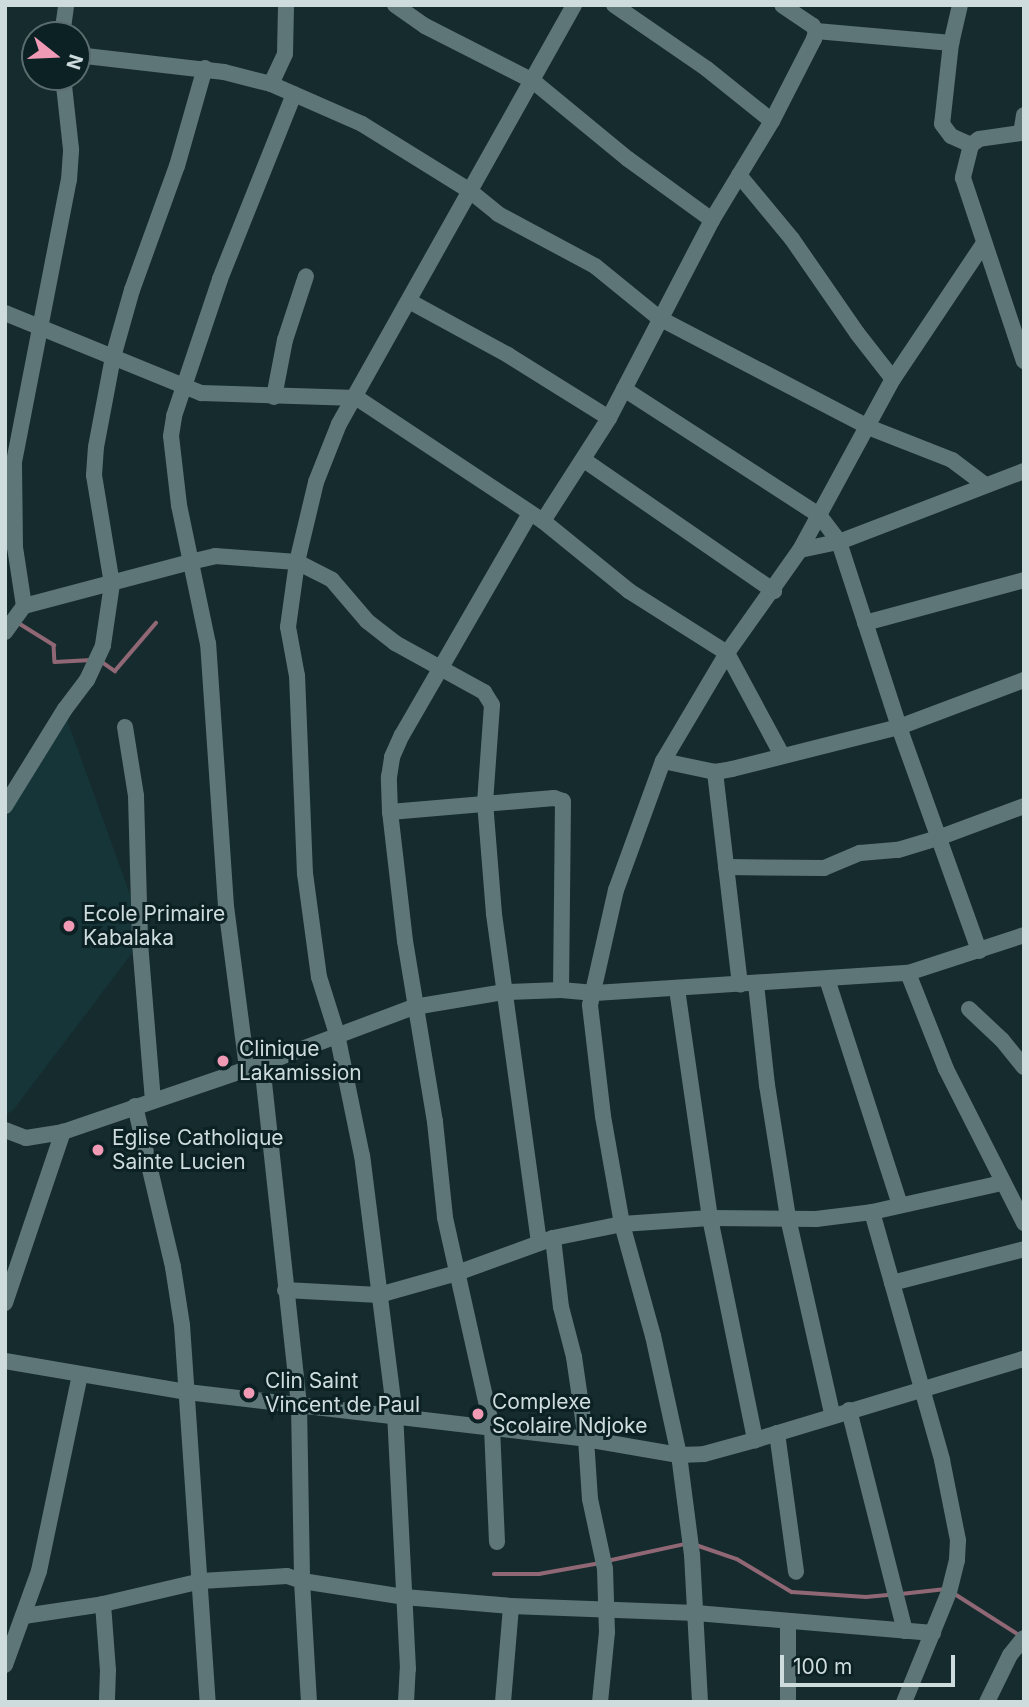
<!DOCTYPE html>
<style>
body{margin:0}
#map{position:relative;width:1029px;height:1707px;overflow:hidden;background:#162b2d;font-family:Inter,sans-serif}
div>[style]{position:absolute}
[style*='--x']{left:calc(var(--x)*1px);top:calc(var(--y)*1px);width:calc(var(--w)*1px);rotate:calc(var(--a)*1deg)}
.built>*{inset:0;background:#163538}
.stream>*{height:3.5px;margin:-1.75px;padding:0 1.75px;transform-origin:1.75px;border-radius:1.75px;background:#906774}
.minor>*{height:16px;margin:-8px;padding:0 8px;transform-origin:8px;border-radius:8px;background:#5f7679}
.dots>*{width:19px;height:19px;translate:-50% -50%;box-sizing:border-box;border:4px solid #0c2124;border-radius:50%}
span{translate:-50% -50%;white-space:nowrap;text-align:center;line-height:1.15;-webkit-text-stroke:6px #0c2124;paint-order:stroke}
.poi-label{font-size:21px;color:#cfdcde}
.left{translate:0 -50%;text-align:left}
.frame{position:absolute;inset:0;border:7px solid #cfdcde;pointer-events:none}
.north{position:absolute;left:21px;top:21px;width:70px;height:70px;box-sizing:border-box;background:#0c2124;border:2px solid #5a6c6e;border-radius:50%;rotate:108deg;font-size:19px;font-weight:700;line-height:28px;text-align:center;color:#cfdcde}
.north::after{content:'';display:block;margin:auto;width:24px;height:32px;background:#f09ab6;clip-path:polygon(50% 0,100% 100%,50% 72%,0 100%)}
.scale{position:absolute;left:780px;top:1655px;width:175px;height:32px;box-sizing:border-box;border:4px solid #cfdcde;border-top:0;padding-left:9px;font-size:21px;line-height:24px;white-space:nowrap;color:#cfdcde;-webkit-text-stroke:5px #0c2124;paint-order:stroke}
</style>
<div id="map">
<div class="built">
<i style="clip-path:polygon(65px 714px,132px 900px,132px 953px,14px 1109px,5px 1116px,5px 811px)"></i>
</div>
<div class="stream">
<i style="--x:17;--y:622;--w:44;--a:31.9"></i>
<i style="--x:54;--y:645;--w:17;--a:87"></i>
<i style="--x:55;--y:662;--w:36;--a:-3"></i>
<i style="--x:102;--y:662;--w:16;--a:35"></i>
<i style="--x:115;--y:671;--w:63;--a:-49.5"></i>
<i style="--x:696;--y:1545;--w:43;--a:18.9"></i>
<i style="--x:737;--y:1559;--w:64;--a:31"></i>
<i style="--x:792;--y:1592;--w:74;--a:3.9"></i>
<i style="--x:866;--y:1597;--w:24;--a:-5"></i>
<i style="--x:607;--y:1561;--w:80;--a:-12.3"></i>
<i style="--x:494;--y:1574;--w:45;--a:0"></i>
<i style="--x:539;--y:1574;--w:62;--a:-10.2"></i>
<i style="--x:901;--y:1594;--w:45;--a:-6.3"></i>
<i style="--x:955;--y:1594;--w:76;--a:32.6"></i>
</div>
<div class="minor">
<i style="--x:395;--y:5;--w:37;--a:35"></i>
<i style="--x:425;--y:26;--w:121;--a:27"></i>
<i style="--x:533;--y:81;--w:123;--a:39.4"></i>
<i style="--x:628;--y:159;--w:104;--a:36"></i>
<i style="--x:614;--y:5;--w:113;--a:34.5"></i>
<i style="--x:707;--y:69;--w:83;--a:38.7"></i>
<i style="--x:960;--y:5;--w:39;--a:103"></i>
<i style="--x:951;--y:43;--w:81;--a:96.3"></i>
<i style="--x:942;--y:124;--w:15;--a:53"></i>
<i style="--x:951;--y:136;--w:22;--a:24"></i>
<i style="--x:816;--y:31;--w:136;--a:5.1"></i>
<i style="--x:62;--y:35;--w:30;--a:-82"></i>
<i style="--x:77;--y:55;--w:148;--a:6.6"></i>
<i style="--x:224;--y:72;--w:49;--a:14.3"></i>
<i style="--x:271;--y:84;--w:99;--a:23.7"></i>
<i style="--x:362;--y:124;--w:127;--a:31.8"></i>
<i style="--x:470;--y:191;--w:36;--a:39"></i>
<i style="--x:498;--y:214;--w:110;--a:28.2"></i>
<i style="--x:595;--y:266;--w:82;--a:39.1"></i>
<i style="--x:659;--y:318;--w:236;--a:27.5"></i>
<i style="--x:868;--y:427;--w:90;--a:21.4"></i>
<i style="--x:952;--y:460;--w:41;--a:37.1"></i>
<i style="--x:271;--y:84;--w:33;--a:-65"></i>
<i style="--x:285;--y:54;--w:49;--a:-88.8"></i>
<i style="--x:1024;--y:115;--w:18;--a:99"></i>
<i style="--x:1021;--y:133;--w:42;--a:171.9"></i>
<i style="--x:979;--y:139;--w:10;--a:143"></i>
<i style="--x:971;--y:145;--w:34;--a:104"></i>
<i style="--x:963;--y:178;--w:193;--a:71.6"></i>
<i style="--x:739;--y:175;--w:83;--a:50.4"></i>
<i style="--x:792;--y:239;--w:114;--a:55.3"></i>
<i style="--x:857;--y:333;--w:58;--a:52"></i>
<i style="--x:409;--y:301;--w:113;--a:28.6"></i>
<i style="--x:508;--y:355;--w:119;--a:32"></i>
<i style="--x:5;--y:313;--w:212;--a:22.2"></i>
<i style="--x:201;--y:393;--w:156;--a:1.8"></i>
<i style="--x:357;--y:398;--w:223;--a:33.5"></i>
<i style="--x:543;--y:521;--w:111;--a:39.1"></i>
<i style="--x:629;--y:591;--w:116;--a:32.3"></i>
<i style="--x:727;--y:653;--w:116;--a:61.7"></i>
<i style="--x:624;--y:389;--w:232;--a:32.9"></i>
<i style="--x:819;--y:515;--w:34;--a:53"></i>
<i style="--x:839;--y:542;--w:194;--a:72"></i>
<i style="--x:899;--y:727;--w:238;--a:70.3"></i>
<i style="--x:274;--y:397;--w:58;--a:-79.1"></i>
<i style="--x:285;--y:340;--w:67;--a:-71.8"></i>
<i style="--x:584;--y:460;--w:231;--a:34.6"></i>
<i style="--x:543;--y:521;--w:122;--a:-57.3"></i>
<i style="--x:609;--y:418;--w:223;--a:-62.5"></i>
<i style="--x:712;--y:220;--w:116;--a:-58.8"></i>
<i style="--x:772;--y:121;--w:92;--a:-62.9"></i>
<i style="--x:814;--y:39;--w:8;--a:-76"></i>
<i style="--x:816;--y:31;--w:6;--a:-121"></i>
<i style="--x:813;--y:26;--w:37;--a:-146"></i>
<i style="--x:800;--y:550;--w:40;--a:-12"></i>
<i style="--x:839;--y:542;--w:198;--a:-21"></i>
<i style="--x:24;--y:606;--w:60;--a:-98.7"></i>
<i style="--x:15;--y:547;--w:85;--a:-90.7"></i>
<i style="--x:14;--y:462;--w:287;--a:-79"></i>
<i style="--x:69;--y:180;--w:31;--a:-86"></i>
<i style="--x:71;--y:149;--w:72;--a:-96.3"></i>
<i style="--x:865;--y:623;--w:165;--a:-15.1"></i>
<i style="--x:5;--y:632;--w:32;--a:-54"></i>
<i style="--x:24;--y:606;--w:172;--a:-14.8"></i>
<i style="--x:190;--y:562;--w:26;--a:-13"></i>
<i style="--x:215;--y:556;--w:82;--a:4.2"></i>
<i style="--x:297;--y:562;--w:39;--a:27"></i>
<i style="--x:332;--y:580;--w:54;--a:49.5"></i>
<i style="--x:367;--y:621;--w:36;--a:38"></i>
<i style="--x:395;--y:643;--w:102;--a:28.8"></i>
<i style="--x:484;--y:692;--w:15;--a:58"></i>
<i style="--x:492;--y:705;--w:97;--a:94.1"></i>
<i style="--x:485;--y:802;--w:112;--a:85.4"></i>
<i style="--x:494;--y:914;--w:332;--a:82.2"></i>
<i style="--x:125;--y:727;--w:70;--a:80.9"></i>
<i style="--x:136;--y:796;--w:147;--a:88.4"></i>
<i style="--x:140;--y:943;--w:158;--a:85.3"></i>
<i style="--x:663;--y:761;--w:53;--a:11.9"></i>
<i style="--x:715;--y:772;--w:17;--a:-10"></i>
<i style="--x:732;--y:769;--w:172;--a:-14.1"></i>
<i style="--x:899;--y:727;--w:134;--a:-20.6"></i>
<i style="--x:715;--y:772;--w:214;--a:83.3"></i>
<i style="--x:5;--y:806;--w:114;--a:-58.3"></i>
<i style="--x:65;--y:709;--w:36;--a:-53"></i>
<i style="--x:87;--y:680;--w:38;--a:-65"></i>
<i style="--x:103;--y:645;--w:62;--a:-81.6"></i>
<i style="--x:112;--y:584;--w:110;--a:-99.4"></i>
<i style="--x:94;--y:475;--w:28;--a:-86"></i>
<i style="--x:96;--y:447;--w:92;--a:-79.3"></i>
<i style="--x:113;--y:357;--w:70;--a:-74.2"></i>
<i style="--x:132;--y:290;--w:132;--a:-70.1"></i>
<i style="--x:177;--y:166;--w:102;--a:-74.1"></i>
<i style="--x:390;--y:812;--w:165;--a:-4.9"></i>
<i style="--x:554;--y:798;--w:9;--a:18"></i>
<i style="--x:563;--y:801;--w:189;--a:90.6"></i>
<i style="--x:726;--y:867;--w:98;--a:0.6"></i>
<i style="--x:824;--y:868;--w:39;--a:-23"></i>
<i style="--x:860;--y:853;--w:38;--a:-5"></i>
<i style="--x:898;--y:850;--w:42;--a:-16.7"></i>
<i style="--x:938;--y:838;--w:92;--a:-20.4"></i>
<i style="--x:908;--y:973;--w:103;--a:68.4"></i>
<i style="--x:946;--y:1069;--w:173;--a:63.1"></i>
<i style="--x:827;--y:979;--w:237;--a:72.1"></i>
<i style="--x:756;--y:984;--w:102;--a:83.8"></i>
<i style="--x:767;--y:1085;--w:135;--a:81"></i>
<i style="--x:788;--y:1218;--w:201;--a:77.3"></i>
<i style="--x:677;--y:989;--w:231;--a:81.8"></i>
<i style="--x:710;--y:1218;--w:227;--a:78.5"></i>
<i style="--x:969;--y:1009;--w:45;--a:43.2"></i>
<i style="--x:1002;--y:1040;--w:35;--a:51"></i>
<i style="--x:262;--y:1064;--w:343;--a:83.8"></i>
<i style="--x:299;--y:1405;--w:176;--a:89"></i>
<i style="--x:302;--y:1581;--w:121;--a:86.7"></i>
<i style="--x:247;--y:1068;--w:163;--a:-97.4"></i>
<i style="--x:226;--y:906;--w:263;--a:-93.9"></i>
<i style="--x:208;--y:644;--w:142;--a:-101.8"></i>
<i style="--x:179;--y:505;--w:69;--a:-96.6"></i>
<i style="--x:171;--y:436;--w:20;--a:-81"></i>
<i style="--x:174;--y:416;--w:145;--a:-71.4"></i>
<i style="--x:220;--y:279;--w:199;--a:-68.2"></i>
<i style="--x:135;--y:1106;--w:165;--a:76.7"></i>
<i style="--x:173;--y:1267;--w:59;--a:81.2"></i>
<i style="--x:182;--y:1325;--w:378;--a:86.1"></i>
<i style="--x:5;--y:1130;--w:22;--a:21"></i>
<i style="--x:26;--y:1138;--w:37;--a:-9"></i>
<i style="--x:63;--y:1132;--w:210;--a:-18.9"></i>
<i style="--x:262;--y:1064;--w:162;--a:-20.6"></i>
<i style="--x:414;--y:1007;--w:92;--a:-9.4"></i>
<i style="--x:505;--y:992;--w:56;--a:-2"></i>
<i style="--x:561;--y:990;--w:34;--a:5"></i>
<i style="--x:595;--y:993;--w:314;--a:-3.7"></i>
<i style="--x:908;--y:973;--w:122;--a:-18.1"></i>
<i style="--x:872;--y:1212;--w:258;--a:74.2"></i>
<i style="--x:942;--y:1460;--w:82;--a:78.7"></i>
<i style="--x:958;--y:1540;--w:20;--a:93"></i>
<i style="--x:957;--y:1560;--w:33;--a:104"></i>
<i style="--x:949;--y:1592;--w:119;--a:112.2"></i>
<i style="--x:553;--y:1238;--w:69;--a:83.4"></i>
<i style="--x:561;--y:1307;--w:52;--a:75.4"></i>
<i style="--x:574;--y:1357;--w:83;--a:81.7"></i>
<i style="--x:586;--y:1439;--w:60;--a:86.2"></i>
<i style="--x:590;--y:1499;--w:72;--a:77.9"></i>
<i style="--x:605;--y:1569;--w:63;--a:88.2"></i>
<i style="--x:607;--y:1632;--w:70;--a:95.7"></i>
<i style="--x:892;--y:1283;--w:136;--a:-14.4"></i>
<i style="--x:285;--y:1290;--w:94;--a:3"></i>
<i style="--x:379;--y:1295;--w:81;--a:-15.8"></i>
<i style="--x:457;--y:1273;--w:102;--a:-20"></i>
<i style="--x:553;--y:1238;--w:70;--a:-11.5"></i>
<i style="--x:622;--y:1224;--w:88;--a:-3.9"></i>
<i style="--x:710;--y:1218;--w:106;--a:0.5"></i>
<i style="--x:816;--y:1219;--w:56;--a:-7.1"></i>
<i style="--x:872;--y:1212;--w:133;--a:-12.6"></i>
<i style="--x:5;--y:1303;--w:181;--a:-71.3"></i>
<i style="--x:5;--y:1361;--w:185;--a:9.7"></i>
<i style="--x:187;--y:1392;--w:402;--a:6.7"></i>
<i style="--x:586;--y:1439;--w:94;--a:9.8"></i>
<i style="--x:679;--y:1455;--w:25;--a:-2"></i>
<i style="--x:704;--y:1454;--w:53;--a:-15.4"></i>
<i style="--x:755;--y:1440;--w:281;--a:-16.8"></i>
<i style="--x:849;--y:1410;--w:228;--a:75.8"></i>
<i style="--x:777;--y:1433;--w:140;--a:82.2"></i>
<i style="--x:497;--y:1542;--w:114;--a:-92.5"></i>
<i style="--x:492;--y:1428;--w:216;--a:-102.6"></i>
<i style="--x:445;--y:1217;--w:96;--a:-96"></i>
<i style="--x:435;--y:1122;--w:183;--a:-99.4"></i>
<i style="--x:405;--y:941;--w:130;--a:-96.6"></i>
<i style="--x:390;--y:812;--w:35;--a:-92"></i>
<i style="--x:389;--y:777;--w:20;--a:-81"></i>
<i style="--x:392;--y:757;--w:24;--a:-66"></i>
<i style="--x:402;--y:735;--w:256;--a:-60"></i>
<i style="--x:103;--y:1604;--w:66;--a:85.7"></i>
<i style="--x:108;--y:1670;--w:32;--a:92"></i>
<i style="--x:24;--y:1616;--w:80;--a:-8.6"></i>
<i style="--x:103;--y:1604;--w:101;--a:-13.2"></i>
<i style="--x:201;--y:1581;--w:86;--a:-3.3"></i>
<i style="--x:287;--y:1576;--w:16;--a:18"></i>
<i style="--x:302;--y:1581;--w:103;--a:8.9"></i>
<i style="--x:404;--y:1597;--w:107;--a:4.8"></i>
<i style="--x:511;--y:1606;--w:185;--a:2.2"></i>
<i style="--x:696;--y:1613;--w:238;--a:4.8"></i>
<i style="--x:788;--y:1623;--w:79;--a:90"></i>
<i style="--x:5;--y:1665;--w:100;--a:-70.1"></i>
<i style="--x:39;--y:1571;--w:200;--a:-78.2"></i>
<i style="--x:406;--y:1702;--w:33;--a:-87"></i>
<i style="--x:408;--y:1669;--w:253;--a:-92.9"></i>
<i style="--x:395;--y:1416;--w:262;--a:-97.2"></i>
<i style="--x:362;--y:1156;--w:125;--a:-101.6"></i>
<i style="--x:337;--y:1034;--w:60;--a:-107.5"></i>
<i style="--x:319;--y:977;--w:104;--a:-97.7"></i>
<i style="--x:305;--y:874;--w:198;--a:-92.3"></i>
<i style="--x:297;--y:676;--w:50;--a:-100.4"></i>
<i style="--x:288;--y:627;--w:66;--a:-82.1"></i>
<i style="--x:297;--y:562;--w:82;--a:-76.6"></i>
<i style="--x:316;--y:482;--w:62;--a:-68.4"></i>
<i style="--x:339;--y:424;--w:480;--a:-60.7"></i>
<i style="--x:503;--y:1702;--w:96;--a:-85.2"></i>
<i style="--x:700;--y:1702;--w:147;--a:-93.1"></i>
<i style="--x:692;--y:1555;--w:101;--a:-97.4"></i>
<i style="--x:679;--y:1455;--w:122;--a:-102.3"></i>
<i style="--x:653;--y:1336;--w:116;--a:-105.5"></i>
<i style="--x:622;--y:1224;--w:110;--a:-100"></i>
<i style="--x:603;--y:1116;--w:112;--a:-96.7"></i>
<i style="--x:590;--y:1005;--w:118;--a:-77.3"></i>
<i style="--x:616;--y:890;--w:137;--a:-70"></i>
<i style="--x:663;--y:761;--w:126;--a:-59.3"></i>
<i style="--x:727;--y:653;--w:126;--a:-54.7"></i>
<i style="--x:800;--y:550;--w:195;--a:-61.5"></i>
<i style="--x:893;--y:379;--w:164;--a:-56.2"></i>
<i style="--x:987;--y:1702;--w:52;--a:-63.9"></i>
<i style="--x:1010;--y:1655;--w:22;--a:-51"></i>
</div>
<div class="dots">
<i style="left:69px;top:926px;background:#f09ab6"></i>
<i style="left:223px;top:1061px;background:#f09ab6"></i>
<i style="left:98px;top:1150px;background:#f09ab6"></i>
<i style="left:249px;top:1393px;background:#f09ab6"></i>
<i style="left:478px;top:1414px;background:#f09ab6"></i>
</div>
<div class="poi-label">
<span class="left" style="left:83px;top:926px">Ecole Primaire<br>Kabalaka</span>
<span class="left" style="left:239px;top:1061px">Clinique<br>Lakamission</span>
<span class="left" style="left:112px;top:1150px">Eglise Catholique<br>Sainte Lucien</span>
<span class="left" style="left:265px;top:1393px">Clin Saint<br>Vincent de Paul</span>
<span class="left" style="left:492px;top:1414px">Complexe<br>Scolaire Ndjoke</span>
</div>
<div class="frame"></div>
<div class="north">N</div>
<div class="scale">100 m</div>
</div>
